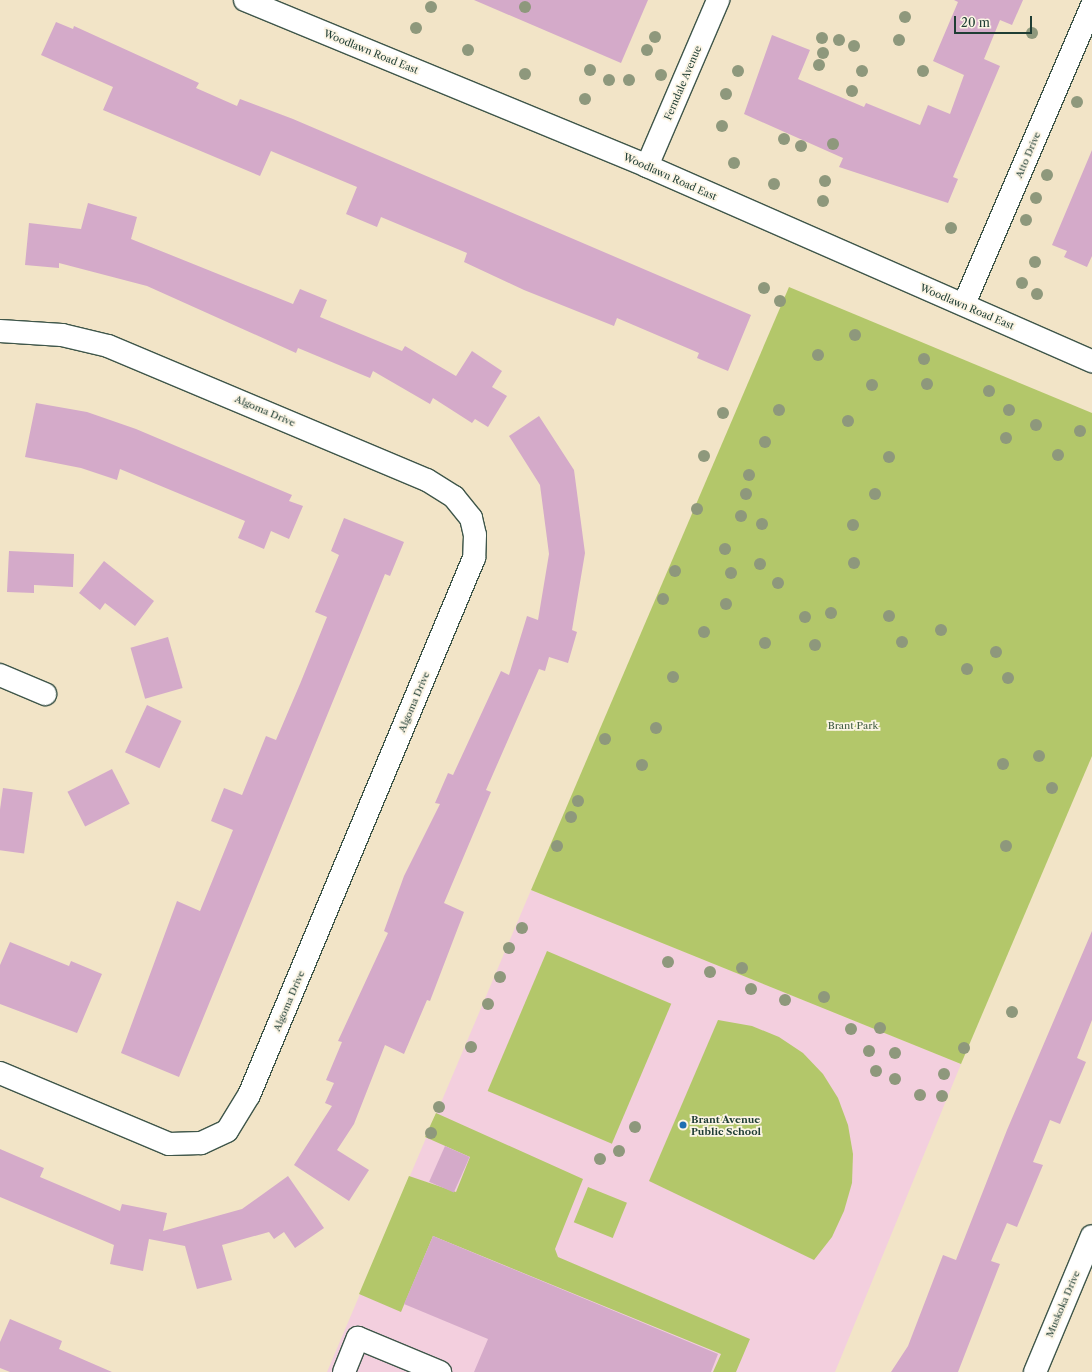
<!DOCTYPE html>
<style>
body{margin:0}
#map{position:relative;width:1092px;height:1372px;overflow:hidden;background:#f2e4c7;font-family:"Libre Caslon Text",serif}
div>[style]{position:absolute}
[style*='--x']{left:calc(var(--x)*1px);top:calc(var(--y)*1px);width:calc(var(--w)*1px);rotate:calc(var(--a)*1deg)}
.built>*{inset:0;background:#f3cfde}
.green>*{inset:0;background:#b3c76a;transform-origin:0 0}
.building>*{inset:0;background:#d4aac9;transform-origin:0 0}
.roads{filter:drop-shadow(1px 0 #3f564a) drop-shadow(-1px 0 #3f564a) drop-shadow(0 1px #3f564a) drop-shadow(0 -1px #3f564a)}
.minor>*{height:22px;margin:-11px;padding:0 11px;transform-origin:11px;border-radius:11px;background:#fff}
.trees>*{width:12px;height:12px;margin:-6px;border-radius:50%;background:#8e987c}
.dots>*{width:11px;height:11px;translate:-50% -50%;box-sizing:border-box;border:2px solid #fcf5e5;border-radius:50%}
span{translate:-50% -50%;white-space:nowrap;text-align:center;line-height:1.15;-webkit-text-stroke:3.5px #fcf5e5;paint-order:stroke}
.street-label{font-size:10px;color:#1f3d34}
.park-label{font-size:10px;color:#3d593f}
.poi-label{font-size:10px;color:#1f3d34;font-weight:700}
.left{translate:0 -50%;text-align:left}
.scale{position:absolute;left:954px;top:16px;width:78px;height:18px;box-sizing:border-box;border:2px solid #1f3d34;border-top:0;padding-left:5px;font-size:12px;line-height:14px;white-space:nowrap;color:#1f3d34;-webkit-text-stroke:3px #fcf5e5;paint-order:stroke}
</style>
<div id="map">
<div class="built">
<i style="clip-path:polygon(531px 890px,961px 1064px,835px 1372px,327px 1372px)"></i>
</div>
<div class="green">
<i style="clip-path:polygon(789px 287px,1092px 413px,1092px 756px,961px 1064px,531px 890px)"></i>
<i style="left:547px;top:951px;width:135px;height:152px;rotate:23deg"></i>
<i style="clip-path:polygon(718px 1020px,752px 1026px,779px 1037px,803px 1053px,823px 1074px,838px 1098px,848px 1125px,853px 1154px,852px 1183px,844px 1211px,832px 1237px,814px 1260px,649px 1181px)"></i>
<i style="clip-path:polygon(436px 1113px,583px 1179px,555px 1249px,558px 1257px,750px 1339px,736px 1372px,713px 1372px,721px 1354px,433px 1236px,401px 1312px,359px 1294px,409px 1176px,456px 1192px,470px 1157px,425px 1137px)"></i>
<i style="left:588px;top:1187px;width:42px;height:38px;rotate:22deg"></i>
</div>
<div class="building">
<i style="clip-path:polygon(474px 0,648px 0,621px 63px)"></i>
<i style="clip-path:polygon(954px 0,1023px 0,1012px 25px,1000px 20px,984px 59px,1000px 66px,953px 177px,958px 179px,948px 203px,839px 167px,843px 158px,744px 114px,772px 35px,810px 50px,798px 79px,864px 107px,866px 103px,920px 125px,928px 105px,950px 114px,964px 75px,933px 61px,958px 2px)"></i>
<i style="clip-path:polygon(56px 22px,73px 29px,74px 26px,199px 83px,196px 88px,237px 106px,240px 99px,293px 119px,751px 315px,728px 371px,697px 358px,699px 353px,617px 318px,614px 326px,524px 290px,464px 262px,467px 253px,381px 217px,377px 227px,346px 214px,357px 187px,271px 151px,260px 176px,103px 110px,113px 87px,41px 55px)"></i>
<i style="clip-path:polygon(1092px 150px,1092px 256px,1087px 267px,1064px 257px,1067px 251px,1052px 245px)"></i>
<i style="clip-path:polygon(88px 203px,137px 217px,131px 239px,293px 304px,300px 289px,327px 300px,320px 317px,402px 351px,405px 346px,456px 376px,472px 351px,502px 371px,492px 387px,507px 396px,488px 427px,475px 419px,472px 423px,433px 398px,430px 404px,373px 371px,370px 378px,298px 348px,296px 353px,147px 286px,59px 263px,59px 268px,25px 265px,29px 223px,81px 229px)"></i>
<i style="clip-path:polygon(36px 403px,87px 412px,136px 429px,292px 495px,289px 501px,303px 506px,289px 539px,271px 531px,264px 549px,238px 538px,245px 521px,120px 469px,117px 480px,81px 468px,25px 457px)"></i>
<i style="clip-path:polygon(539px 416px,574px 470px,585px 553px,572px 630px,577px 632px,568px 663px,549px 657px,545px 671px,539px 669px,486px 790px,491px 792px,444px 903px,464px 912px,430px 1001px,427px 1000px,404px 1054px,385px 1045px,354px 1124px,337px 1150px,369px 1170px,349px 1201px,294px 1165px,332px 1106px,325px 1103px,334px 1083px,326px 1080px,342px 1042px,338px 1041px,388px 933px,384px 931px,404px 876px,440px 804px,435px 803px,448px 773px,453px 775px,501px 671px,509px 675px,527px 616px,538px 620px,549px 554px,540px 485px,509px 436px)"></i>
<i style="clip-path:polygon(344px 518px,404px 542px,390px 576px,385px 574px,179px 1077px,121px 1053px,177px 901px,200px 911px,233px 830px,211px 821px,224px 788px,242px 795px,266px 736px,276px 740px,300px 684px,327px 617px,315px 612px,339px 555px,331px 551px)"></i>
<i style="clip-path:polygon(9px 551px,74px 554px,73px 587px,34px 585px,34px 593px,7px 592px)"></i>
<i style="clip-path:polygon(104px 561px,154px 601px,135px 626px,105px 603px,100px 610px,79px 593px)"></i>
<i style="left:168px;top:637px;width:53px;height:39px;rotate:74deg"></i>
<i style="left:147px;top:705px;width:38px;height:52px;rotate:25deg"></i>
<i style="left:112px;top:769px;width:39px;height:50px;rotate:63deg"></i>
<i style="left:3px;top:788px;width:30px;height:62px;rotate:8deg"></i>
<i style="clip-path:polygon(1092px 931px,1092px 1020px,1077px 1058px,1086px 1062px,1060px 1124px,1050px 1120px,1033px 1162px,1043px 1165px,1017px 1227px,1007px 1223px,991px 1261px,1000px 1264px,958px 1372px,891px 1372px,908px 1346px,943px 1255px,956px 1260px,1007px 1130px)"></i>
<i style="clip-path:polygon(10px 942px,69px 966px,71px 961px,102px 974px,77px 1033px,0 1004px,0 965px)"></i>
<i style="left:445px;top:1146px;width:27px;height:39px;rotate:24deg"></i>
<i style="clip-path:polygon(0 1149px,44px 1168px,40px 1177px,120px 1211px,122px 1204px,167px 1213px,163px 1231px,242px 1209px,288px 1176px,324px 1228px,295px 1248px,284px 1232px,274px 1239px,269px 1232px,222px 1245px,232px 1280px,197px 1289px,185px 1246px,149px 1239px,143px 1271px,110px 1264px,114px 1245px,0 1197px)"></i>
<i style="clip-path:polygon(433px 1236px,718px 1354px,711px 1372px,474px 1372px,488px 1339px,404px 1304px)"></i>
<i style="clip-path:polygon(10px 1319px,62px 1341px,59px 1349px,112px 1372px,10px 1372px,0 1368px,0 1342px)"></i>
</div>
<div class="roads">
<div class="minor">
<i style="--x:245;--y:0;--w:435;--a:22.4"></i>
<i style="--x:647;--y:166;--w:486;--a:23.7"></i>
<i style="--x:647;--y:166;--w:181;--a:-66.8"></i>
<i style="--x:964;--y:304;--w:325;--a:-66.8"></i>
<i style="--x:0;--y:331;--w:62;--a:3.7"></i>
<i style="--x:62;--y:335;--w:47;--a:13.4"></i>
<i style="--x:108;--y:346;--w:346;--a:22.8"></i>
<i style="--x:427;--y:480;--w:32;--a:32"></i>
<i style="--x:454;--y:497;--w:27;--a:51"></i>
<i style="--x:471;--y:518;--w:17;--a:77"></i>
<i style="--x:475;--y:535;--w:23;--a:92"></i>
<i style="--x:474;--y:558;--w:582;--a:112.73"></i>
<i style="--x:249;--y:1095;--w:42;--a:121.4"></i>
<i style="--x:227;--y:1131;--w:29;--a:155"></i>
<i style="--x:201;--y:1143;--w:32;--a:178"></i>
<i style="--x:169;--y:1144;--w:183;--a:-157.2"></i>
<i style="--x:0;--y:675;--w:49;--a:22.9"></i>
<i style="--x:344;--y:1372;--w:37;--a:-68"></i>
<i style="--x:358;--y:1338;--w:89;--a:22.5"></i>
<i style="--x:1035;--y:1372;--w:147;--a:-67.3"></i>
</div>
</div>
<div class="trees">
<i style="left:431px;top:7px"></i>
<i style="left:525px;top:7px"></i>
<i style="left:905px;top:17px"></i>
<i style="left:416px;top:28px"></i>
<i style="left:1032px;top:33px"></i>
<i style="left:655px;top:37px"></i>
<i style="left:822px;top:38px"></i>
<i style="left:839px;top:40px"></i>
<i style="left:899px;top:40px"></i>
<i style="left:854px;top:46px"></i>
<i style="left:468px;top:50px"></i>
<i style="left:647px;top:50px"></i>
<i style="left:823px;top:53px"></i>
<i style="left:819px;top:65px"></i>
<i style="left:590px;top:70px"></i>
<i style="left:738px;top:71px"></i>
<i style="left:862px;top:71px"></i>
<i style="left:923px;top:71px"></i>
<i style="left:525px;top:74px"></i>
<i style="left:661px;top:75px"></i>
<i style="left:609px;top:80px"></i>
<i style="left:629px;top:80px"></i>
<i style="left:852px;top:91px"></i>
<i style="left:726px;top:94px"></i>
<i style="left:585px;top:99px"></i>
<i style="left:1077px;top:102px"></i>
<i style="left:722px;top:126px"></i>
<i style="left:784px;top:139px"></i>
<i style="left:833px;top:144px"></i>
<i style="left:801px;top:146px"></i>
<i style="left:734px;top:163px"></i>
<i style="left:1047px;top:175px"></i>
<i style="left:825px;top:181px"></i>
<i style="left:774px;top:184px"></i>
<i style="left:1036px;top:198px"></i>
<i style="left:823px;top:201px"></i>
<i style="left:1026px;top:220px"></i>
<i style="left:951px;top:228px"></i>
<i style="left:1035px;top:262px"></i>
<i style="left:1022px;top:283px"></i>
<i style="left:764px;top:288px"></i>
<i style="left:1037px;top:294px"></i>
<i style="left:780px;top:301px"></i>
<i style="left:855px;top:335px"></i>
<i style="left:818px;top:355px"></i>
<i style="left:924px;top:359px"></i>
<i style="left:927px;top:384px"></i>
<i style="left:872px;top:385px"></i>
<i style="left:989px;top:391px"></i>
<i style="left:779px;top:410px"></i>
<i style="left:1009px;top:410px"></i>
<i style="left:723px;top:413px"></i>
<i style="left:848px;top:421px"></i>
<i style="left:1036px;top:425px"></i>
<i style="left:1080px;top:431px"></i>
<i style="left:1006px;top:438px"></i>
<i style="left:765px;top:442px"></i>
<i style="left:1058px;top:455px"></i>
<i style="left:704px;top:456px"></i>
<i style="left:889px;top:457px"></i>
<i style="left:749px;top:475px"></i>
<i style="left:746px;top:494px"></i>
<i style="left:875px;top:494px"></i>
<i style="left:697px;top:509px"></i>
<i style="left:741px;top:516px"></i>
<i style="left:762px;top:524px"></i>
<i style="left:853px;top:525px"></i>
<i style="left:725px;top:549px"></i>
<i style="left:854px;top:563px"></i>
<i style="left:760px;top:564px"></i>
<i style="left:675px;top:571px"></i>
<i style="left:731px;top:573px"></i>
<i style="left:778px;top:583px"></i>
<i style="left:663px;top:599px"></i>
<i style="left:726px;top:604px"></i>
<i style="left:831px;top:613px"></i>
<i style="left:889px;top:616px"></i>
<i style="left:805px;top:617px"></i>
<i style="left:941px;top:630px"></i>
<i style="left:704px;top:632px"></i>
<i style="left:902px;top:642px"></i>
<i style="left:765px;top:643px"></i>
<i style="left:815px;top:645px"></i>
<i style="left:996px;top:652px"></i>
<i style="left:967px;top:669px"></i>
<i style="left:673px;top:677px"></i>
<i style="left:1008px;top:678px"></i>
<i style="left:656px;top:728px"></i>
<i style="left:605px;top:739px"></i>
<i style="left:1039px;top:756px"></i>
<i style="left:1003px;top:764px"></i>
<i style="left:642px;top:765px"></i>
<i style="left:1052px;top:788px"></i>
<i style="left:578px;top:801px"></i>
<i style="left:571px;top:817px"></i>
<i style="left:557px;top:846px"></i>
<i style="left:1006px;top:846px"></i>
<i style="left:522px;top:928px"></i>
<i style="left:509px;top:948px"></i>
<i style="left:668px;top:962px"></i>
<i style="left:742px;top:968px"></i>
<i style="left:710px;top:972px"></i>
<i style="left:500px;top:977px"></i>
<i style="left:751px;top:989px"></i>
<i style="left:824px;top:997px"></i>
<i style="left:785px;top:1000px"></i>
<i style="left:488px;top:1004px"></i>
<i style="left:1012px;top:1012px"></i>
<i style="left:880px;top:1028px"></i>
<i style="left:851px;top:1029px"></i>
<i style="left:471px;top:1047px"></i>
<i style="left:964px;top:1048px"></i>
<i style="left:869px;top:1051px"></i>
<i style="left:895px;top:1053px"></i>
<i style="left:876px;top:1071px"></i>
<i style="left:944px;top:1074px"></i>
<i style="left:895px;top:1079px"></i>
<i style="left:920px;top:1095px"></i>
<i style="left:942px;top:1096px"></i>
<i style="left:439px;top:1107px"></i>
<i style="left:635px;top:1127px"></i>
<i style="left:431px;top:1133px"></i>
<i style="left:619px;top:1151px"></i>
<i style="left:600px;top:1159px"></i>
</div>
<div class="dots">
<i style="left:683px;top:1125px;background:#1f6fb2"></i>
</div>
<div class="street-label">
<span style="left:371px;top:52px;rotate:22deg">Woodlawn Road East</span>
<span style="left:683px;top:83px;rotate:-67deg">Ferndale Avenue</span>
<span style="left:1028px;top:155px;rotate:-67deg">Atto Drive</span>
<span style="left:670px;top:177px;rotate:24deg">Woodlawn Road East</span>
<span style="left:967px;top:307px;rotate:23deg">Woodlawn Road East</span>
<span style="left:265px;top:411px;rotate:23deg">Algoma Drive</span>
<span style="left:414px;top:702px;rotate:-67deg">Algoma Drive</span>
<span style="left:289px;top:1001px;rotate:-67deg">Algoma Drive</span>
<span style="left:1063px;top:1304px;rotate:-67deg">Muskoka Drive</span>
</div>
<div class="park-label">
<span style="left:853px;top:726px">Brant Park</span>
</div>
<div class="poi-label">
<span class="left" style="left:691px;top:1125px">Brant Avenue<br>Public School</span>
</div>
<div class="scale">20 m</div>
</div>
